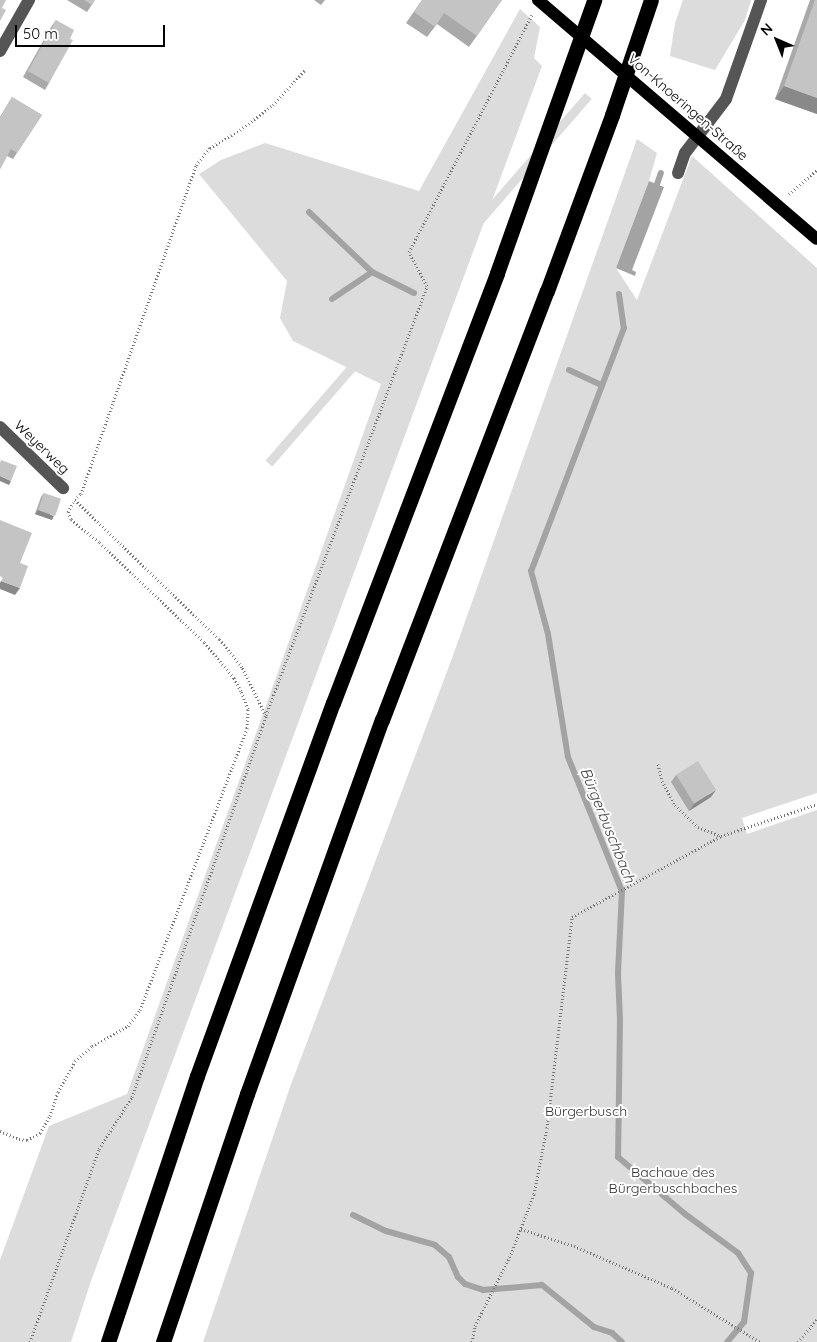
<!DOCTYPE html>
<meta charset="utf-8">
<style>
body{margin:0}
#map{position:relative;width:817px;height:1342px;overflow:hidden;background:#fff;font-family:Quicksand,sans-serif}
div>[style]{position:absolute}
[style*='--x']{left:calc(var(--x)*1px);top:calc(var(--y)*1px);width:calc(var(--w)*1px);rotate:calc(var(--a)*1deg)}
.green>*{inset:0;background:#dcdcdc;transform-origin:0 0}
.water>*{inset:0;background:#a3a3a3}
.stream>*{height:6px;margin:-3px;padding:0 3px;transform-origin:3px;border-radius:3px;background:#a3a3a3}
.path>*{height:3px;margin-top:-1.5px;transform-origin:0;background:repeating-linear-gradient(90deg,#777 0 1px,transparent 0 3.5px)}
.minor>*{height:12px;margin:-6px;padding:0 6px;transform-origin:6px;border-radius:6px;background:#555}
.major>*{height:12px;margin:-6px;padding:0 6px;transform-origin:6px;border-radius:6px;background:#000}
.highway>*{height:15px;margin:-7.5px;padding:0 7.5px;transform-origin:7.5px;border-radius:7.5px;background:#000}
.wall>*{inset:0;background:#a9a9a9}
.shaded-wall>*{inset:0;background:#898989}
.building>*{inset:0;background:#c4c4c4;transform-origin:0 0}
span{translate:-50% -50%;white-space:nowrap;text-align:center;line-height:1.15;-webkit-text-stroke:4px #fff;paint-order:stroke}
.street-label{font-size:14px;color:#000}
.park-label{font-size:14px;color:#333}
.water-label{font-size:15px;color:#444;font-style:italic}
.north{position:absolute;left:752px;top:15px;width:50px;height:50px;-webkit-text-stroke:4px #fff;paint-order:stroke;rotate:316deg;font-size:14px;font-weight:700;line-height:20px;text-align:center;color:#000}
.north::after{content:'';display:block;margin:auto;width:18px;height:22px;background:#000;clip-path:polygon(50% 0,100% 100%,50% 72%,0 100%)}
.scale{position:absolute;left:15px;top:25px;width:150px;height:22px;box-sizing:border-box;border:2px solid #000;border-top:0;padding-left:6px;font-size:15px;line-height:18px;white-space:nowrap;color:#000;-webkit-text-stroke:4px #fff;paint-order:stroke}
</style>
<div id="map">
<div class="green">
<i style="clip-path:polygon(683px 0,751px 0,745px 20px,715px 70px,670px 56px,675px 23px)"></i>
<i style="clip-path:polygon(520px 9px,540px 27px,534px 58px,542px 66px,91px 1281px,71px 1342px,0 1342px,0 1260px,49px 1126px,127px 1094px,381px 384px,293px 341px,280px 318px,287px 281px,199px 174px,221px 160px,265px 143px,419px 191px)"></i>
<i style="left:585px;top:93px;width:9px;height:487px;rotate:41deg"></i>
<i style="clip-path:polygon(637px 139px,657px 153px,649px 181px,616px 268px,637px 300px,692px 156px,817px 268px,817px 793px,742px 818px,747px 834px,817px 810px,817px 1342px,203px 1342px,290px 1087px,451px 661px)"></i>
</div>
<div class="water">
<i style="clip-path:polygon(649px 181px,664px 187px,632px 270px,636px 272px,635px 276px,616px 268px)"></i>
</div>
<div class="stream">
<i style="--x:655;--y:190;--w:18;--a:-71"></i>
<i style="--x:309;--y:212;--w:87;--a:43.6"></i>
<i style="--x:372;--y:272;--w:47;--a:26.6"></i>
<i style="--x:619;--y:294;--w:34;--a:82"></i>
<i style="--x:624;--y:328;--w:260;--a:110.9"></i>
<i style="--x:531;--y:571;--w:65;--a:74.9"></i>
<i style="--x:548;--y:634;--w:125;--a:80.8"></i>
<i style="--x:568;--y:757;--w:144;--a:68.1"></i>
<i style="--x:622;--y:891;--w:83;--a:92.8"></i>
<i style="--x:618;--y:974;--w:46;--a:87.5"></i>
<i style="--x:620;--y:1020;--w:137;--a:90.8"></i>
<i style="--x:618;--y:1157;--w:88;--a:40.4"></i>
<i style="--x:685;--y:1214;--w:66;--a:36.3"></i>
<i style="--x:738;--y:1253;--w:24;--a:57"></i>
<i style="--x:751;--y:1273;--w:49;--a:98.1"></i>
<i style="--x:744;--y:1322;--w:26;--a:130"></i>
<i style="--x:332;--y:299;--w:48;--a:-34"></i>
<i style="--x:569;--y:370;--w:35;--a:25"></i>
<i style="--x:353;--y:1215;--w:37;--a:26"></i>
<i style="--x:386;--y:1231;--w:51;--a:15.9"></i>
<i style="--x:435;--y:1245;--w:18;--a:41"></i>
<i style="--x:449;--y:1257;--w:22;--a:66"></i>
<i style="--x:458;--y:1277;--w:10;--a:45"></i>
<i style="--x:465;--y:1284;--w:19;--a:18"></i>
<i style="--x:483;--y:1290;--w:59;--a:-4.8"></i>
<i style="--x:542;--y:1285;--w:67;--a:38.9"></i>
<i style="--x:594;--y:1327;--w:19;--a:18"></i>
<i style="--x:612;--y:1333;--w:13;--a:42"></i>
</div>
<div class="path">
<i style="--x:789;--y:194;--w:37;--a:-41"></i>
<i style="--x:77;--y:497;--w:5;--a:-37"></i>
<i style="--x:81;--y:494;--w:349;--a:-70.7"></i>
<i style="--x:196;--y:165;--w:22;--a:-51"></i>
<i style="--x:210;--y:148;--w:35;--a:-31"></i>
<i style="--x:240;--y:130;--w:41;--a:-37.1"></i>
<i style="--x:273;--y:105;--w:47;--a:-47.6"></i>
<i style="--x:266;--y:715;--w:458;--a:-69.4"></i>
<i style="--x:427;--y:286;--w:38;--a:-118"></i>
<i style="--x:409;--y:252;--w:267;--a:-62.6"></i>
<i style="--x:658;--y:764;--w:17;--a:77"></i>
<i style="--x:662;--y:781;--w:27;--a:62"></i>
<i style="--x:675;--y:805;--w:32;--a:44"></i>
<i style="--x:698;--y:827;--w:24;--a:22"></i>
<i style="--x:0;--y:1131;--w:21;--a:23"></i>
<i style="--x:19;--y:1139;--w:8;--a:7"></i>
<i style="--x:27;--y:1140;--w:15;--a:-28"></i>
<i style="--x:40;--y:1133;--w:20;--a:-60"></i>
<i style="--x:50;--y:1116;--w:25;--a:-72"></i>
<i style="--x:58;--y:1092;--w:35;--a:-61"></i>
<i style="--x:75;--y:1061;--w:23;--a:-41"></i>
<i style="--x:92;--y:1046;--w:41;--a:-29.1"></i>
<i style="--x:128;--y:1026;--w:20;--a:-53"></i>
<i style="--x:140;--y:1010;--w:302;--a:-69.2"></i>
<i style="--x:247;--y:728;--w:19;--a:-87"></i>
<i style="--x:248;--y:709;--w:19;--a:-111"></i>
<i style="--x:241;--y:691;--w:15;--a:-118"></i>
<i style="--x:234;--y:678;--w:47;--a:-129.8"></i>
<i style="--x:204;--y:642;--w:145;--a:-136.4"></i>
<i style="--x:99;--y:542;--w:36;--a:-141"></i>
<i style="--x:71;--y:519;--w:8;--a:-113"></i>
<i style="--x:68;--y:512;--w:11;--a:-63"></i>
<i style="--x:521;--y:1229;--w:56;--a:17.8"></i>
<i style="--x:574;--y:1246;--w:107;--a:23.2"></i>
<i style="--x:672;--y:1288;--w:103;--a:31.5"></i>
<i style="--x:30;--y:1342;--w:205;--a:-70.3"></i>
<i style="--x:99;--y:1149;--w:62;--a:-57.6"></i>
<i style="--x:132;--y:1097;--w:404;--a:-70.6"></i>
<i style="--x:266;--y:716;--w:55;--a:-116.1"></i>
<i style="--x:242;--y:667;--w:36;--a:-129"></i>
<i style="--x:219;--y:639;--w:202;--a:-136"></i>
<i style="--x:472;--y:1342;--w:16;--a:-79"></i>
<i style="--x:475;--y:1326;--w:80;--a:-63.4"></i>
<i style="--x:511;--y:1254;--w:64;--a:-69"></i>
<i style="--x:534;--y:1194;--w:67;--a:-78.9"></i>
<i style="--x:547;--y:1128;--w:212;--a:-83.2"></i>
<i style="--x:572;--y:917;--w:170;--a:-28.5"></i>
<i style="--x:721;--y:836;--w:101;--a:-18.4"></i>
<i style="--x:798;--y:1342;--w:30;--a:-50"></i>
</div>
<div class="minor">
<i style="--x:0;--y:51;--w:59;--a:-60.4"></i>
<i style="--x:678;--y:173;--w:21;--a:-71"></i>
<i style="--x:685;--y:153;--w:68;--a:-52.8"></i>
<i style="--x:726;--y:99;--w:105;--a:-70.5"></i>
<i style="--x:0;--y:427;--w:88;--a:44.1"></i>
</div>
<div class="major">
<i style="--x:538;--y:0;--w:367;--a:40.6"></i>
</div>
<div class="highway">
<i style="--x:108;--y:1342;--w:280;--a:-71.5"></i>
<i style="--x:197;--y:1076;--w:397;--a:-70"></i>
<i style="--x:333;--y:703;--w:460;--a:-69.1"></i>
<i style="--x:497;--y:273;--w:290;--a:-70.4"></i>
<i style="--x:163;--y:1342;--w:262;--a:-71.3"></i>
<i style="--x:247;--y:1094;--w:398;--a:-70.2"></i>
<i style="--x:382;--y:720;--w:460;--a:-69"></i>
<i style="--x:547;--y:291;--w:188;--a:-69.7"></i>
<i style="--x:612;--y:115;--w:121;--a:-71.3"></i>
</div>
<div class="wall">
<i style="clip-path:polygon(67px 0,95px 0,87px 12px)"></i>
<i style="clip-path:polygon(314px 0,325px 0,321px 5px)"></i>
<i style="clip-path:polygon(422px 0,502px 0,469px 47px,437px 24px,427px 37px,406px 23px)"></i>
<i style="clip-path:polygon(810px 0,817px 0,817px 114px,775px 99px)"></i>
<i style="clip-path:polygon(56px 20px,70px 39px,49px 83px,45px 90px,23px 77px,51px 27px)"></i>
<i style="clip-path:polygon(12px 97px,42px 115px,13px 159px,7px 156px,0 169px,0 117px)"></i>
<i style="clip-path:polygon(44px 493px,52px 520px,35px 514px,41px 497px)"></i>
<i style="clip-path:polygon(676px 775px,711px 797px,689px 811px,671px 782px)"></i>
</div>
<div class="shaded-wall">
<i style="clip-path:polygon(784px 86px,817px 98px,817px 114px,775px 99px)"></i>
<i style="clip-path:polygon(0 476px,11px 481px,9px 485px,0 481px)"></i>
<i style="clip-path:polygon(38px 510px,54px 516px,52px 520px,35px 514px)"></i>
<i style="clip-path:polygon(1px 581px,20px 588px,15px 595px,0 589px,0 583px)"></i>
<i style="clip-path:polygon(716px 790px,711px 797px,689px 811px,694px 804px)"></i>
</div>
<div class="building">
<i style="clip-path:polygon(0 0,6px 0,2px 8px,6px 10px,0 21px)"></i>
<i style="clip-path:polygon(84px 0,95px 0,92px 5px)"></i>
<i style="clip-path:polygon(422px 0,502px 0,477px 36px,444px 13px,435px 27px,414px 12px)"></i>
<i style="clip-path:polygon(815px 0,817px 0,817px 98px,784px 86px)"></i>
<i style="clip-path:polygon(56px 20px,74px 30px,70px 39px,73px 40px,49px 83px,28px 71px)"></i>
<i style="clip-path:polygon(12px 97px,42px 115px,17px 153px,11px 149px,0 169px,0 118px)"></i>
<i style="clip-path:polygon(1px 460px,17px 466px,11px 481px,0 476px,0 463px)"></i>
<i style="left:44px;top:493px;width:18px;height:18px;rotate:19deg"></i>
<i style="clip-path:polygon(0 520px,32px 533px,20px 563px,28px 566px,20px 588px,1px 581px,3px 578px,0 576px)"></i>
<i style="left:698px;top:761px;width:34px;height:26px;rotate:58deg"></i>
</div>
<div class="street-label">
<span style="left:688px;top:107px;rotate:41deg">Von-Knoeringen-Straße</span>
<span style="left:42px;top:447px;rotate:44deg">Weyerweg</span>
</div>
<div class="park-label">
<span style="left:586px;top:1111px">Bürgerbusch</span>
<span style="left:673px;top:1180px">Bachaue des<br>Bürgerbuschbaches</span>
</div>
<div class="water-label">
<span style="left:608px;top:825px;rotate:68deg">Bürgerbuschbach</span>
</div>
<div class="north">N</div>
<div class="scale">50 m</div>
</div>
